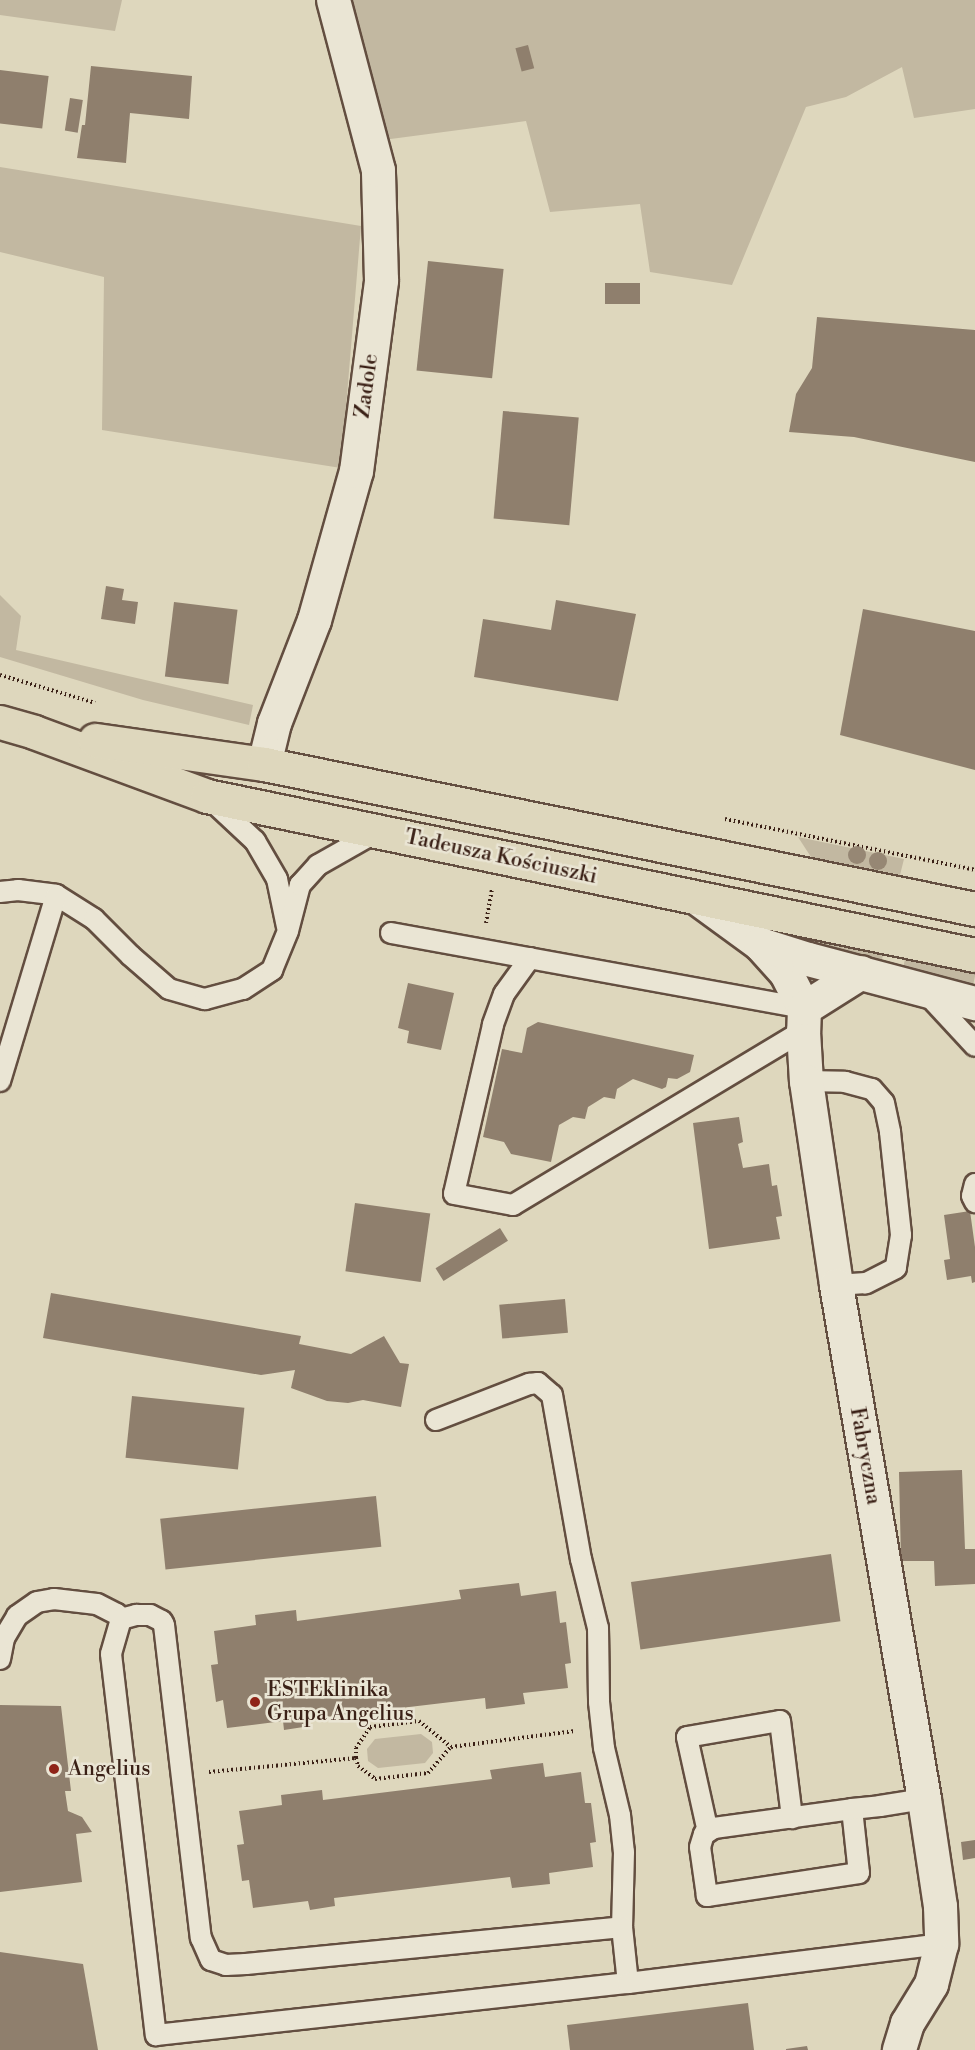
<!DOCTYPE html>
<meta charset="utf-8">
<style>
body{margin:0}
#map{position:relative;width:975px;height:2050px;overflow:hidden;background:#ded7bd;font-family:"Libre Bodoni",serif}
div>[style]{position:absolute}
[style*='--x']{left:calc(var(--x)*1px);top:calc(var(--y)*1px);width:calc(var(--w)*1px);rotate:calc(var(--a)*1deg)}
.green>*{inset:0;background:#c2b8a1;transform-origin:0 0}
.building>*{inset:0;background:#8f7f6d;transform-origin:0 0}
.path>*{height:4px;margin-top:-2px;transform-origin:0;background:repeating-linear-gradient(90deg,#3a2016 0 1.5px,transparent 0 4.5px)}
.roads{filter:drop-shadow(2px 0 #634e40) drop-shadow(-2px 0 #634e40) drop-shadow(0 2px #634e40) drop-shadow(0 -2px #634e40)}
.lane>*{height:20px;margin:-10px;padding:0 10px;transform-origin:10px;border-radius:10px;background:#eae5d4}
.street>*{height:33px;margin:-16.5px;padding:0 16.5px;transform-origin:16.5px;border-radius:16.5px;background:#eae5d4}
.primary>*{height:33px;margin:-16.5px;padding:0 16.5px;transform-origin:16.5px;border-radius:16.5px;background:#ded7bd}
.trees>*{width:18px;height:18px;margin:-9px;border-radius:50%;background:#968774}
.dots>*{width:16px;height:16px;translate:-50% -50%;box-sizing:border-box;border:3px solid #eae5d4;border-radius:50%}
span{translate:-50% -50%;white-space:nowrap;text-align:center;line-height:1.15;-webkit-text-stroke:5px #eae5d4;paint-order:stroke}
.street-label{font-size:21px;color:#3a2016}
.poi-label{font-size:21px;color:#3a2016}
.left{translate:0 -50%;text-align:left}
</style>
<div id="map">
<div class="green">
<i style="clip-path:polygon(0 0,122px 0,115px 31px,0 15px)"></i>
<i style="clip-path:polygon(344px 0,975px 0,975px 109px,914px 118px,902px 67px,846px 97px,806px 107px,732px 285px,650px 272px,640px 204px,550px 212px,526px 121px,383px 140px)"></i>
<i style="clip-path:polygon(0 167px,361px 226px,341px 468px,102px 430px,104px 277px,0 252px)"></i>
<i style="clip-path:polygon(0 595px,21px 616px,16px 650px,253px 705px,249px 725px,143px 700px,0 657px)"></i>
<i style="clip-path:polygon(798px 837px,904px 859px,900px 875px,811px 857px)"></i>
<i style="clip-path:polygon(776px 934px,883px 955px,880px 968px)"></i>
<i style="left:905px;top:959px;width:72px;height:15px;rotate:12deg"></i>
<i style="clip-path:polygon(421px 1734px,432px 1742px,433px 1753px,425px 1763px,378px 1768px,368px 1761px,367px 1749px,375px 1739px)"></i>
</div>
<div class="building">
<i style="left:528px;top:45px;width:24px;height:13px;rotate:75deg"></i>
<i style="clip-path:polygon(91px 66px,192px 76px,189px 119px,130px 113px,126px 163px,77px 158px,82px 125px,85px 125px)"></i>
<i style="left:0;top:70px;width:49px;height:53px;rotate:7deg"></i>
<i style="left:70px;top:98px;width:13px;height:33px;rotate:9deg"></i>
<i style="left:428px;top:261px;width:76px;height:110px;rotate:6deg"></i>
<i style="left:605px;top:283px;width:35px;height:21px"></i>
<i style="clip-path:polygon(817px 317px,975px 330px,975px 462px,854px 437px,789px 432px,796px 394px,812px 368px)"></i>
<i style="left:503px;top:411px;width:76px;height:108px;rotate:5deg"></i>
<i style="clip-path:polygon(106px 586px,124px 589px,122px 600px,138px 602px,135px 624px,101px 619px)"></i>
<i style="clip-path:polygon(556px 600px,636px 614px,618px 701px,474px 677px,483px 619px,551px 630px)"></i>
<i style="left:174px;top:602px;width:64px;height:75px;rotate:7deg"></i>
<i style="clip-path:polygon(863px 609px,975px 631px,975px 770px,840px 735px)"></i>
<i style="clip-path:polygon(408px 983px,454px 993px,441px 1050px,407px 1043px,409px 1031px,398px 1028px)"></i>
<i style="clip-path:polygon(538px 1022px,694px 1055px,690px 1072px,677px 1079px,668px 1078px,666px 1087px,662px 1089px,633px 1079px,617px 1089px,615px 1099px,604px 1097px,588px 1107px,585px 1119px,573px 1117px,559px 1125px,551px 1162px,511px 1154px,504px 1142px,483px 1137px,502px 1049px,522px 1053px,527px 1028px)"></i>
<i style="clip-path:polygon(739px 1117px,743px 1142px,738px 1144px,743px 1168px,769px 1164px,772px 1186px,777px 1185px,782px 1216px,776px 1217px,780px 1239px,709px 1249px,693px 1123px)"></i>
<i style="left:355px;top:1203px;width:76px;height:69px;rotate:8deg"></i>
<i style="clip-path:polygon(970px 1211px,975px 1247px,975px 1282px,972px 1283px,971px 1276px,947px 1280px,944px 1260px,950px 1259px,944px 1215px)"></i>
<i style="left:500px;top:1228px;width:15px;height:76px;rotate:58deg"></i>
<i style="clip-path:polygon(51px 1293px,301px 1336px,299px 1344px,351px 1354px,384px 1336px,400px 1363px,409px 1364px,401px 1407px,363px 1400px,348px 1403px,327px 1401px,291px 1388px,295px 1370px,261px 1375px,43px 1338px)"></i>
<i style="left:565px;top:1299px;width:34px;height:66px;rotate:85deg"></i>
<i style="left:132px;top:1396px;width:113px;height:62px;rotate:6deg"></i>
<i style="clip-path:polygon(962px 1470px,965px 1549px,975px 1549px,975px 1584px,935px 1586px,934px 1561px,901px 1561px,899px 1472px)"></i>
<i style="left:376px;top:1496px;width:51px;height:217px;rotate:84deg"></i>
<i style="left:831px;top:1554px;width:68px;height:202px;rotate:82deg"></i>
<i style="clip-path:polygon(519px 1583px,521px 1596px,556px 1591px,560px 1623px,566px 1622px,571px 1663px,565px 1664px,568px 1688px,523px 1693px,525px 1704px,486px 1709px,485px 1698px,308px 1719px,310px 1726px,284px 1730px,283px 1721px,227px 1728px,223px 1700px,216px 1702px,211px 1665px,218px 1664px,214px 1631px,256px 1625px,255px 1615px,296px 1610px,297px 1621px,461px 1599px,459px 1590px)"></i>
<i style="clip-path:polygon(0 1705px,61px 1706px,71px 1791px,65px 1791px,68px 1811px,82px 1817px,92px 1832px,76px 1834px,82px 1882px,0 1892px)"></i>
<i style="clip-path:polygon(543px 1763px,545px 1777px,581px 1772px,585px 1803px,591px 1803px,596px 1842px,590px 1843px,593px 1867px,549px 1873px,550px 1884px,512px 1888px,510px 1877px,334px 1898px,335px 1906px,310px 1910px,308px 1901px,253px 1908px,249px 1880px,242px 1881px,237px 1845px,244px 1844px,239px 1811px,282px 1805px,281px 1795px,322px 1790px,323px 1800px,492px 1779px,490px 1770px)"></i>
<i style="clip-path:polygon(975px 1840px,975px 1858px,963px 1860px,961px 1842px)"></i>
<i style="clip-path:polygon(0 1952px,83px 1964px,98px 2050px,0 2050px)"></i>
<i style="clip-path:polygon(748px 2003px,754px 2050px,570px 2050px,567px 2025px)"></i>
<i style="clip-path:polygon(807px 2046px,808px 2050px,786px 2050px,786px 2049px)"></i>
</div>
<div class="path">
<i style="--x:0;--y:675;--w:99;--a:16.4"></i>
<i style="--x:725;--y:819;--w:255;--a:11.5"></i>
<i style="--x:486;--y:923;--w:35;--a:-80"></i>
<i style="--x:356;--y:1758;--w:10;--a:-90"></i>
<i style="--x:356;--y:1748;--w:25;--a:-56"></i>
<i style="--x:370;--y:1727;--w:49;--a:-7"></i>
<i style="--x:419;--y:1721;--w:41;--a:39.1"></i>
<i style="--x:209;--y:1772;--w:148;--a:-5.4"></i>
<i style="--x:356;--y:1758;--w:8;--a:76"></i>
<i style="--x:358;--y:1766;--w:21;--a:37"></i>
<i style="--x:375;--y:1779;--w:53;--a:-6.5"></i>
<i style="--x:428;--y:1773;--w:35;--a:-49"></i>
<i style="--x:451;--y:1747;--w:125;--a:-7.4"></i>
</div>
<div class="roads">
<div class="lane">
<i style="--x:211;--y:800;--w:60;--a:43"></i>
<i style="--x:255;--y:841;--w:44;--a:59.9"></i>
<i style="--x:277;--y:879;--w:49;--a:78.2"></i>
<i style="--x:0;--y:892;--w:18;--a:-6"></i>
<i style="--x:18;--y:890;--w:38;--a:7"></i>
<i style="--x:56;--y:895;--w:45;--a:32.3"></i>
<i style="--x:94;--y:919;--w:52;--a:45"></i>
<i style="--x:131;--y:956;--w:50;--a:41"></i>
<i style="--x:169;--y:989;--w:37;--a:16"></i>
<i style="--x:205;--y:999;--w:39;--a:-15"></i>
<i style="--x:243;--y:989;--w:35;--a:-33"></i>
<i style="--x:272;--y:970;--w:42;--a:-67.7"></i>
<i style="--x:288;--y:931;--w:48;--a:-75.4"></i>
<i style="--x:300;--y:885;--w:27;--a:-48"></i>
<i style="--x:318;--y:865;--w:69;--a:-29.5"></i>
<i style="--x:391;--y:933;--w:420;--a:10.3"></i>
<i style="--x:530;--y:958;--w:44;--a:125.8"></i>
<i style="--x:504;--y:994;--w:33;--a:110"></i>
<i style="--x:493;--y:1025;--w:173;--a:103"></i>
<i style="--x:454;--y:1194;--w:60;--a:10.6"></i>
<i style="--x:513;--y:1205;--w:338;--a:-31"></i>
<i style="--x:926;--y:993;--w:72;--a:47.2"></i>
<i style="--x:0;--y:1081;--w:194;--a:-73.2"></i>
<i style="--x:806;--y:1081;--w:39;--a:1"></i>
<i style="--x:845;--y:1082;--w:28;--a:15"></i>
<i style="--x:872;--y:1089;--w:18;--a:49"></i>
<i style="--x:884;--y:1103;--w:30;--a:78"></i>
<i style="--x:890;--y:1132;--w:104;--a:83.9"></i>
<i style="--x:901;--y:1235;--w:33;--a:99"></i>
<i style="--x:896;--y:1268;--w:34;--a:153"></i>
<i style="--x:866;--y:1283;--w:30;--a:176"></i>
<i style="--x:975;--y:1184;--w:12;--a:104"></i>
<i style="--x:972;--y:1196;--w:7;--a:63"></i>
<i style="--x:436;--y:1420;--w:100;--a:-21.2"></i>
<i style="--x:529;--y:1384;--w:9;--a:-6"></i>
<i style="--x:538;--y:1383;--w:18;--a:41"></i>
<i style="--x:552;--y:1395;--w:167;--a:80"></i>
<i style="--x:581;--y:1559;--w:71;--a:76.2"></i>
<i style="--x:598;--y:1628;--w:74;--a:89.2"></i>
<i style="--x:599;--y:1702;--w:46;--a:83.8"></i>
<i style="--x:604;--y:1748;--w:69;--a:76.6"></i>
<i style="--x:620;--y:1815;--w:37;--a:84"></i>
<i style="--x:624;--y:1852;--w:75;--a:91.5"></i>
<i style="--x:121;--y:1619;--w:16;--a:-15"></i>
<i style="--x:136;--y:1615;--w:14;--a:0"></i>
<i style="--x:150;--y:1615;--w:13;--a:27"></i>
<i style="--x:162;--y:1621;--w:4;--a:63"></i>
<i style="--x:164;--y:1625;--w:315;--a:83.3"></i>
<i style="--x:201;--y:1938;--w:24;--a:66"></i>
<i style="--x:211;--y:1960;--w:16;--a:18"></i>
<i style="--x:226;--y:1965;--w:20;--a:-3"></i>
<i style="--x:246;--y:1964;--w:378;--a:-5.6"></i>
<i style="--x:622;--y:1927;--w:56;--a:83.9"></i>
<i style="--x:0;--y:1659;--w:21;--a:-79"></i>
<i style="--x:4;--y:1638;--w:26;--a:-59"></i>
<i style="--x:17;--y:1616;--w:24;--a:-35"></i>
<i style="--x:37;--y:1602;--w:17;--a:-10"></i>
<i style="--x:54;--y:1599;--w:43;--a:6.6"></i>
<i style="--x:97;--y:1604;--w:22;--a:27"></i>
<i style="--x:117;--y:1614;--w:6;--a:51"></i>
<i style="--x:121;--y:1619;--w:36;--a:106"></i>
<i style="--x:111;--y:1654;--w:384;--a:83.3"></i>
<i style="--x:156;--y:2035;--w:475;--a:-6.3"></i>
<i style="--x:628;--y:1983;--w:315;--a:-7.1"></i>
<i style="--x:852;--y:1809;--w:64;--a:83.8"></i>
<i style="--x:859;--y:1873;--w:154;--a:171.4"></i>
<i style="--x:707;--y:1896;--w:49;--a:-98.1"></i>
<i style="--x:700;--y:1847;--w:14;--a:-73"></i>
<i style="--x:704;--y:1834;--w:12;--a:-31"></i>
<i style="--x:714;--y:1828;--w:139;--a:-7.8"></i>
<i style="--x:852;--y:1809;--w:28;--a:-6"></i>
<i style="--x:880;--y:1806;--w:45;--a:-9"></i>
<i style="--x:708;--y:1832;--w:97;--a:-102.5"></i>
<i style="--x:687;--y:1737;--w:94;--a:-9.8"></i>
<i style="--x:780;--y:1721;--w:98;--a:82.9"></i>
</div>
<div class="street">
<i style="--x:264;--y:764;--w:42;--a:-76.3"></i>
<i style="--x:274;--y:723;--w:110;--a:-68.8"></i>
<i style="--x:314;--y:620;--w:155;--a:-74.3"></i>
<i style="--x:356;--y:471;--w:193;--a:-82.5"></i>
<i style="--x:381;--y:280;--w:110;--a:-91.6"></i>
<i style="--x:378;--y:170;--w:176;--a:-104.8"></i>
<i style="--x:697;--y:898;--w:78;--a:36.1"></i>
<i style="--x:760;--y:944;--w:39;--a:48"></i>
<i style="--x:786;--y:973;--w:39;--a:63"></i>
<i style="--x:804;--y:1008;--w:23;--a:92"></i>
<i style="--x:803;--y:1031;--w:50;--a:86.6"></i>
<i style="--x:806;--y:1081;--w:206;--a:81.6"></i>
<i style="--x:836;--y:1285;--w:521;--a:80.28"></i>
<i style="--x:924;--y:1799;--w:108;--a:81.5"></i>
<i style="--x:940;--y:1906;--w:38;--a:88"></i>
<i style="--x:941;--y:1944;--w:41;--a:104"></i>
<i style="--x:931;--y:1984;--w:46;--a:121.6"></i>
<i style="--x:907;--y:2023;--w:28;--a:107"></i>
<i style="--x:760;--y:944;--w:50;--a:17.4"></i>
<i style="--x:808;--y:959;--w:173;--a:14.8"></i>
<i style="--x:804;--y:1008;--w:67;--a:-32.3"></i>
</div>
<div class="primary">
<i style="--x:0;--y:722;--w:35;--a:16"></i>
<i style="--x:34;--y:732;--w:184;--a:20.3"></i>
<i style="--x:207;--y:796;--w:784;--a:11.7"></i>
<i style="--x:95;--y:740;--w:171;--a:8.1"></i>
<i style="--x:264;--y:764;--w:726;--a:11.53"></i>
</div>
</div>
<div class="trees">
<i style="left:857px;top:855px"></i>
<i style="left:878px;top:861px"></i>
</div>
<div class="dots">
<i style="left:255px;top:1702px;background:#8f2418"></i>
<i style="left:54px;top:1769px;background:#8f2418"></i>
</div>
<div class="street-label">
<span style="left:367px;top:386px;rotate:-82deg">Zadole</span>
<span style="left:501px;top:857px;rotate:12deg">Tadeusza Kościuszki</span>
<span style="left:865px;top:1456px;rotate:80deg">Fabryczna</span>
</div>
<div class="poi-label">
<span class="left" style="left:267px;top:1702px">ESTEklinika<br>Grupa Angelius</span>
<span class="left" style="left:68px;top:1769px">Angelius</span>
</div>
</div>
